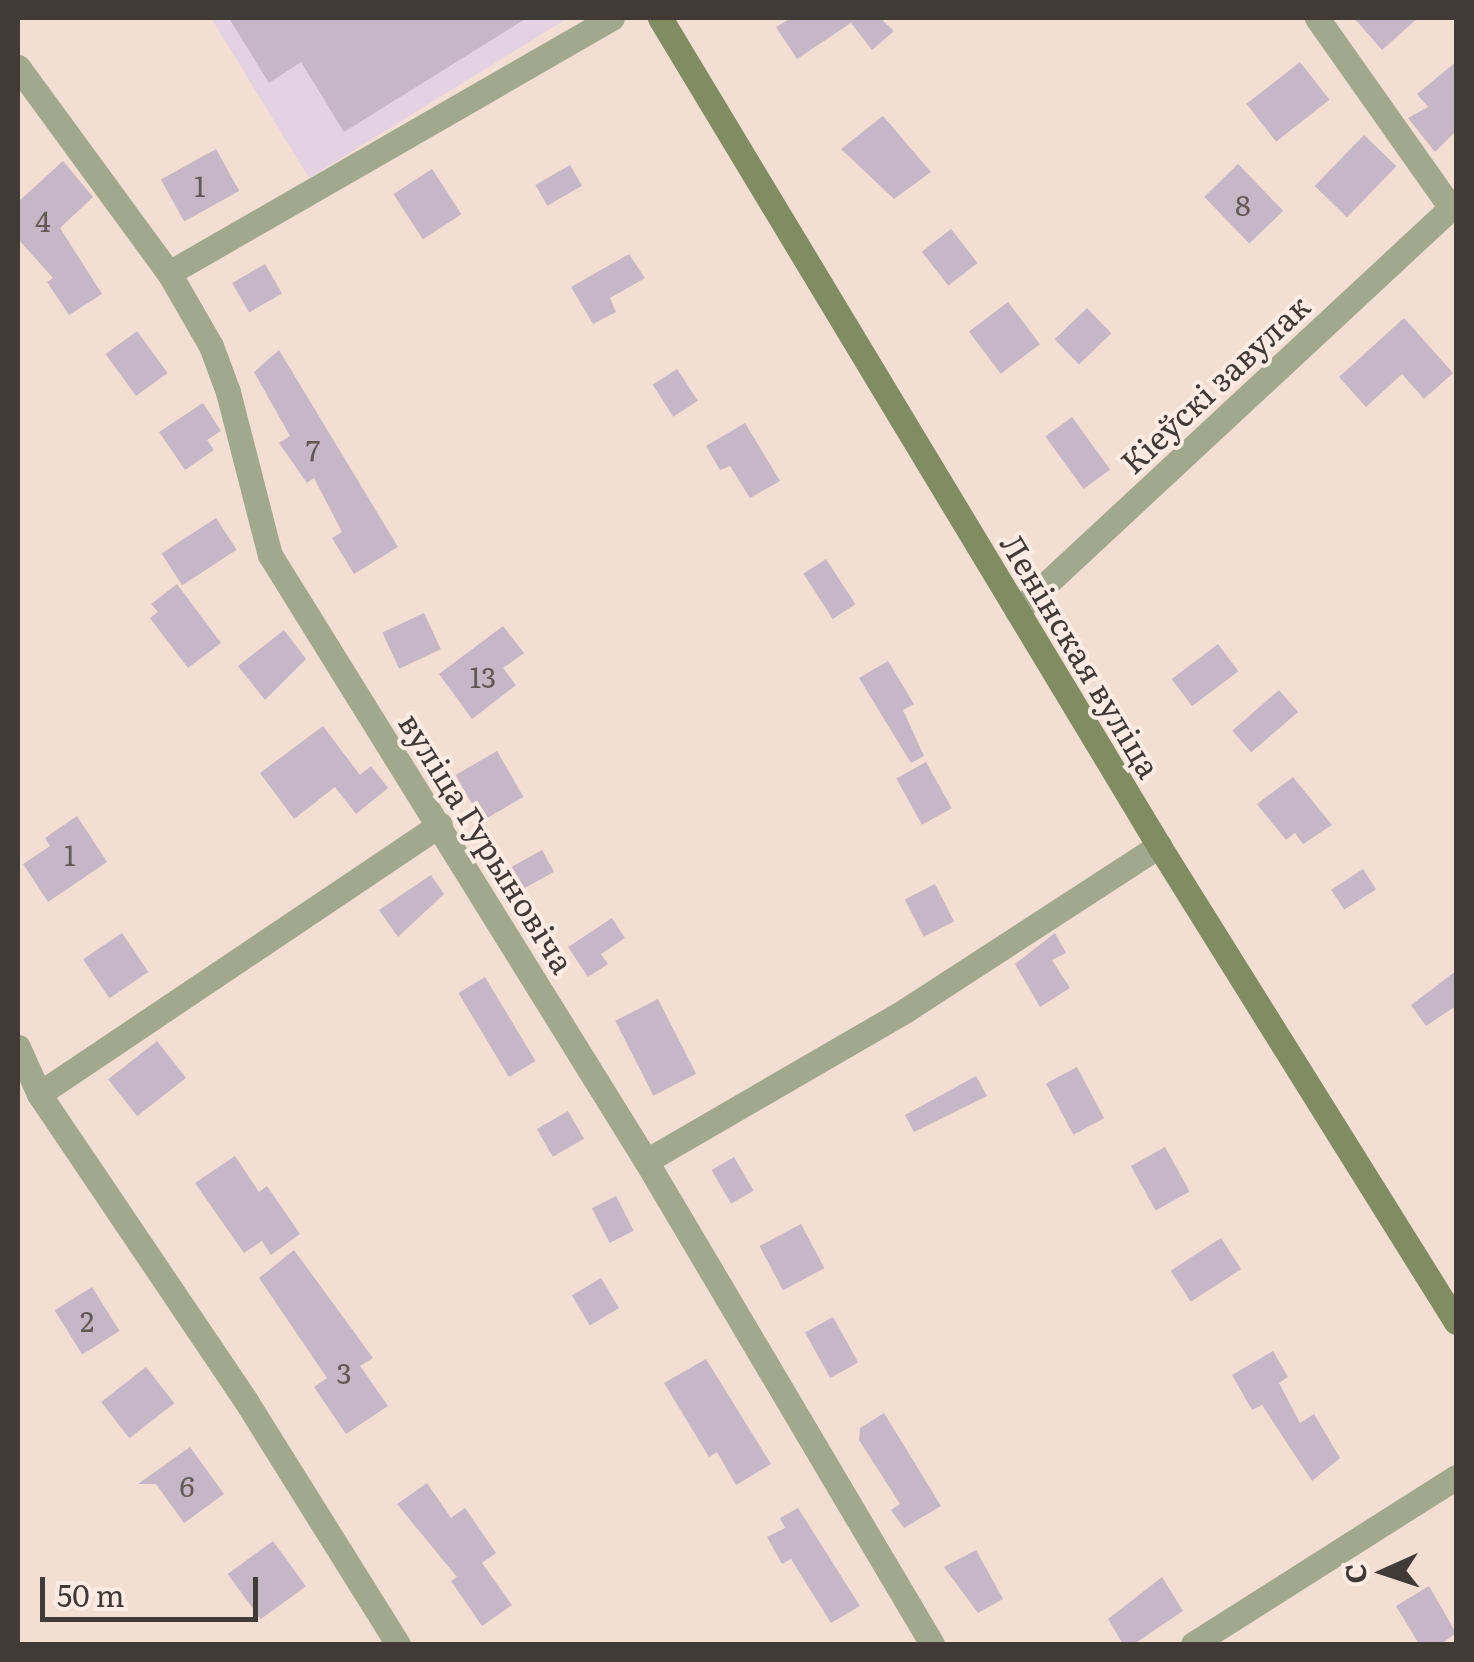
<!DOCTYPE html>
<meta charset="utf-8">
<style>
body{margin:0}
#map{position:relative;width:1474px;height:1662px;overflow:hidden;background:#f3ded3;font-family:Literata,serif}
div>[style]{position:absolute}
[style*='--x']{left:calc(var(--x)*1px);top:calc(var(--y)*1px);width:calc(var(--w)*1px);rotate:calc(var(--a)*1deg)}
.industrial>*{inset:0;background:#e4d2e3}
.building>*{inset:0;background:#c7b7c6;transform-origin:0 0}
.street>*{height:25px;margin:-12.5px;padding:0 12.5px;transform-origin:12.5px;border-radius:12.5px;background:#a1a88d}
.secondary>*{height:25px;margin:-12.5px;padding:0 12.5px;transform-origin:12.5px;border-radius:12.5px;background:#818c63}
span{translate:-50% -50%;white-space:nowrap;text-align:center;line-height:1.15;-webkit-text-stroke:8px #fdece3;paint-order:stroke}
.number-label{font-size:28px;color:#635959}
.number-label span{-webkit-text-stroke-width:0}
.street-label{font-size:32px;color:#423a35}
.frame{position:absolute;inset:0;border:20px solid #423a35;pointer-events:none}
.north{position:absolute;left:1334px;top:1522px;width:100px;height:100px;-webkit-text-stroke:8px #fdece3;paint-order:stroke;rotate:267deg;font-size:28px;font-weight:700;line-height:40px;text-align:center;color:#423a35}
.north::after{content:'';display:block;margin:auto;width:35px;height:45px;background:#423a35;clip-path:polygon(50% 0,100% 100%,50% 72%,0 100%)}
.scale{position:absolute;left:40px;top:1577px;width:218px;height:45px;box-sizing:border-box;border:5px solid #423a35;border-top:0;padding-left:12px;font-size:30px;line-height:35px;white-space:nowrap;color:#423a35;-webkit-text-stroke:8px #fdece3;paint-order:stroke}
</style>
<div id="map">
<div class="industrial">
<i style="clip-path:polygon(211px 18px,568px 18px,309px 178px)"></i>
</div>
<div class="building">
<i style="clip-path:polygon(229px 18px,527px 18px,344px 132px,301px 62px,269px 83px)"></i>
<i style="clip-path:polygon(791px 18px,880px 18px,894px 31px,872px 50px,851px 23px,797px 59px,776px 27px)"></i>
<i style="clip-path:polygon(1354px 18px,1418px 18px,1382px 50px)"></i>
<i style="left:1300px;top:62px;width:48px;height:68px;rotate:52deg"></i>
<i style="clip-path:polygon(1456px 62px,1456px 131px,1435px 152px,1408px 118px,1428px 107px,1417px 94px)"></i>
<i style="clip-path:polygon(883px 116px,931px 172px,894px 199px,841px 149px)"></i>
<i style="left:1364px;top:135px;width:45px;height:71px;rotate:44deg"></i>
<i style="left:216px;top:149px;width:48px;height:63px;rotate:61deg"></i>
<i style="clip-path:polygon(63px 161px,93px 197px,60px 228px,102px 294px,69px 315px,47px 282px,53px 278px,18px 239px,18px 202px)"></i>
<i style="left:1238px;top:164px;width:65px;height:47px;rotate:46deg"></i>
<i style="left:570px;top:165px;width:24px;height:40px;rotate:60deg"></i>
<i style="left:432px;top:169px;width:54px;height:46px;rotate:57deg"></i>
<i style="left:951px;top:229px;width:43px;height:37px;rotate:52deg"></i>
<i style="clip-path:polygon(629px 254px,645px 278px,610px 298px,616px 312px,593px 324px,571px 287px)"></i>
<i style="left:265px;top:264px;width:34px;height:38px;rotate:60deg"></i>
<i style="left:1008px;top:302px;width:53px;height:49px;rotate:53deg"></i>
<i style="left:1087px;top:308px;width:35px;height:45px;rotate:46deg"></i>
<i style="clip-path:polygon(1404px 318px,1453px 373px,1424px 399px,1402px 374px,1366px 407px,1339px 377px)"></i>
<i style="left:137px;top:331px;width:52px;height:39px;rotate:54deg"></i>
<i style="clip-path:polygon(279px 350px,398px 547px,354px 574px,332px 538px,342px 532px,314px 478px,307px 483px,279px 443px,290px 436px,254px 372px)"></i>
<i style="left:677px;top:369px;width:38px;height:29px;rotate:57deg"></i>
<i style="clip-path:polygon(203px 403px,221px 431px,207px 440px,214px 450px,185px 470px,159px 432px)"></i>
<i style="left:1072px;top:417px;width:65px;height:33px;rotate:54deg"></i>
<i style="clip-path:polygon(745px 423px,780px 481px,750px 498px,730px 466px,720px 470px,706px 446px)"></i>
<i style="left:216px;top:518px;width:38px;height:65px;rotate:57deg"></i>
<i style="left:826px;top:559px;width:54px;height:27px;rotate:57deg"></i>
<i style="clip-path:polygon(177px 584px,221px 643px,188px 668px,150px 618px,158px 612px,151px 604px)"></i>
<i style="left:424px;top:613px;width:40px;height:46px;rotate:65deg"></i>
<i style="clip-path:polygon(503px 626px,524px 653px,503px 668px,516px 685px,472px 719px,439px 674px)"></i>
<i style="clip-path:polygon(284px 630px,306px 659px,265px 700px,238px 666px)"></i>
<i style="left:1218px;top:644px;width:34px;height:58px;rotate:53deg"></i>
<i style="clip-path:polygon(888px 661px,914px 704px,903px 710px,924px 756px,911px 763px,859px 678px)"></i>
<i style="left:1279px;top:690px;width:29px;height:62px;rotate:49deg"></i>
<i style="clip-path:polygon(323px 726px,360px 775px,371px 766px,388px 788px,356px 814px,335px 787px,294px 819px,260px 773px)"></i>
<i style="left:497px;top:751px;width:53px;height:48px;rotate:60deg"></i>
<i style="left:926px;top:762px;width:53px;height:34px;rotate:61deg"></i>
<i style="clip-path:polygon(1293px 777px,1332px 825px,1303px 844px,1295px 833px,1286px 840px,1257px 804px)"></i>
<i style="clip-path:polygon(77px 816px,107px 862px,48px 902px,23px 864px,50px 846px,45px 838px)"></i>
<i style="left:542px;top:850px;width:25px;height:35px;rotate:61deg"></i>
<i style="left:1363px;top:869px;width:24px;height:38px;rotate:57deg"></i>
<i style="clip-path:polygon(431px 875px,444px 894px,398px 937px,379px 910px)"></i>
<i style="left:935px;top:884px;width:42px;height:34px;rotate:63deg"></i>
<i style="clip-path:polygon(612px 918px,625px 938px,601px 954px,608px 964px,588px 977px,568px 947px)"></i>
<i style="left:122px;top:933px;width:47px;height:47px;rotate:56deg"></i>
<i style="clip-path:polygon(1055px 933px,1066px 953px,1052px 960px,1070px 988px,1040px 1007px,1015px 964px)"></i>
<i style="clip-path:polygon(1456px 971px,1456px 1006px,1426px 1026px,1411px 1005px)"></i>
<i style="left:485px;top:977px;width:98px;height:31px;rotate:59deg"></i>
<i style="left:658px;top:999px;width:84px;height:48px;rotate:63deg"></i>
<i style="left:157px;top:1041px;width:47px;height:62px;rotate:52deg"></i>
<i style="left:1077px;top:1067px;width:58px;height:35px;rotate:62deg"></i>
<i style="clip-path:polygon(976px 1076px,987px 1096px,914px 1132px,905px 1115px)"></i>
<i style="left:568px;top:1111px;width:32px;height:36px;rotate:60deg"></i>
<i style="left:1165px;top:1147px;width:51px;height:39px;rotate:61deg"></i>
<i style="clip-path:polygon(235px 1156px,259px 1192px,267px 1186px,300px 1234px,271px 1255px,262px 1241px,244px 1253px,195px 1183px)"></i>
<i style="left:734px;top:1157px;width:39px;height:26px;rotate:60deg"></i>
<i style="left:616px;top:1196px;width:39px;height:27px;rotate:63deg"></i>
<i style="left:801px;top:1224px;width:50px;height:47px;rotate:62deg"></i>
<i style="left:1221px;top:1238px;width:37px;height:60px;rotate:57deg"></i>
<i style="clip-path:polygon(294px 1250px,373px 1358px,360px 1366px,388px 1406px,346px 1434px,314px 1387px,327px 1378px,259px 1278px)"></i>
<i style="left:601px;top:1278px;width:35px;height:34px;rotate:59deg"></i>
<i style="left:92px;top:1287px;width:52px;height:44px;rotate:58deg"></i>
<i style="left:833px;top:1317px;width:52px;height:32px;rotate:61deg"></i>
<i style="clip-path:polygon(1273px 1351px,1288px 1377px,1279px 1383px,1300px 1423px,1314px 1414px,1340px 1458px,1312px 1481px,1262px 1405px,1252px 1410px,1232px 1375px)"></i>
<i style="clip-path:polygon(706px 1359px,771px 1464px,736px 1485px,717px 1452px,709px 1457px,664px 1383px)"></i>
<i style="left:146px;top:1367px;width:46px;height:57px;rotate:52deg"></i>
<i style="clip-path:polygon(884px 1413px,941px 1506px,904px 1528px,891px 1510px,900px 1504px,859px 1440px,860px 1428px)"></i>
<i style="clip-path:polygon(190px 1447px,224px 1494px,184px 1523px,156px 1484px,138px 1484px)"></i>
<i style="clip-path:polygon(427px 1483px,451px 1518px,465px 1508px,496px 1553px,482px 1563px,512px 1605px,482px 1626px,451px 1581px,457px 1577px,397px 1504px)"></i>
<i style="clip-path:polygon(798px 1508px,860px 1606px,831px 1623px,791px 1559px,782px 1564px,767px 1537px,785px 1528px,780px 1518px)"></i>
<i style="left:273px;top:1541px;width:56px;height:56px;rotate:54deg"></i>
<i style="clip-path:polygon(976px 1550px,1003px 1599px,978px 1613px,944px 1567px)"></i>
<i style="clip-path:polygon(1162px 1577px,1183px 1611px,1134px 1644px,1123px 1644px,1108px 1619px)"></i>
<i style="clip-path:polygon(1429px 1586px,1456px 1633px,1441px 1644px,1419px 1644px,1396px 1606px)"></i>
</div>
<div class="street">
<i style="--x:1317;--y:18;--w:232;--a:54.8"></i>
<i style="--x:18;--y:67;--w:255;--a:53.8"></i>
<i style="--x:169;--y:273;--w:84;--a:60.1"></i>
<i style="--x:211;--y:346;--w:49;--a:69.7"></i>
<i style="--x:228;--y:392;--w:168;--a:75.6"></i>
<i style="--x:270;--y:555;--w:713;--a:58.18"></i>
<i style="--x:646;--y:1161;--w:561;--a:59.37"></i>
<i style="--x:169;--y:273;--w:511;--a:-29.93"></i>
<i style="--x:1017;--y:611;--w:599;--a:-42.9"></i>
<i style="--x:18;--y:1047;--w:51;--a:65.9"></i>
<i style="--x:39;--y:1094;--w:370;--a:56"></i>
<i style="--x:246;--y:1401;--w:287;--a:58"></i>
<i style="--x:39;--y:1094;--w:483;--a:-33.9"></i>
<i style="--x:646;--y:1161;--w:301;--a:-30.1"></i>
<i style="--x:906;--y:1010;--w:302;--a:-33"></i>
<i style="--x:1193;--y:1644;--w:312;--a:-32.4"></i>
</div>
<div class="secondary">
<i style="--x:660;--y:18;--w:967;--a:58.92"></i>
<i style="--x:1159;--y:846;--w:561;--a:58.04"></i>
</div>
<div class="number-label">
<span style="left:200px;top:185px">1</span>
<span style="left:1243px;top:204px">8</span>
<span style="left:43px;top:220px">4</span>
<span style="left:313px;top:449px">7</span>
<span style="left:483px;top:676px">13</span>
<span style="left:70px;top:854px">1</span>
<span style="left:87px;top:1320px">2</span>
<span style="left:344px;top:1372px">3</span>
<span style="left:187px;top:1485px">6</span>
</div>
<div class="street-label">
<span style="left:1214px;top:383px;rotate:-43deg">Кіеўскі завулак</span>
<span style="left:1082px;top:655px;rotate:59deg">Ленінская вуліца</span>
<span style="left:488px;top:842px;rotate:58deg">вуліца Гурыновіча</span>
</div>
<div class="frame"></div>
<div class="north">С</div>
<div class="scale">50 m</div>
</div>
